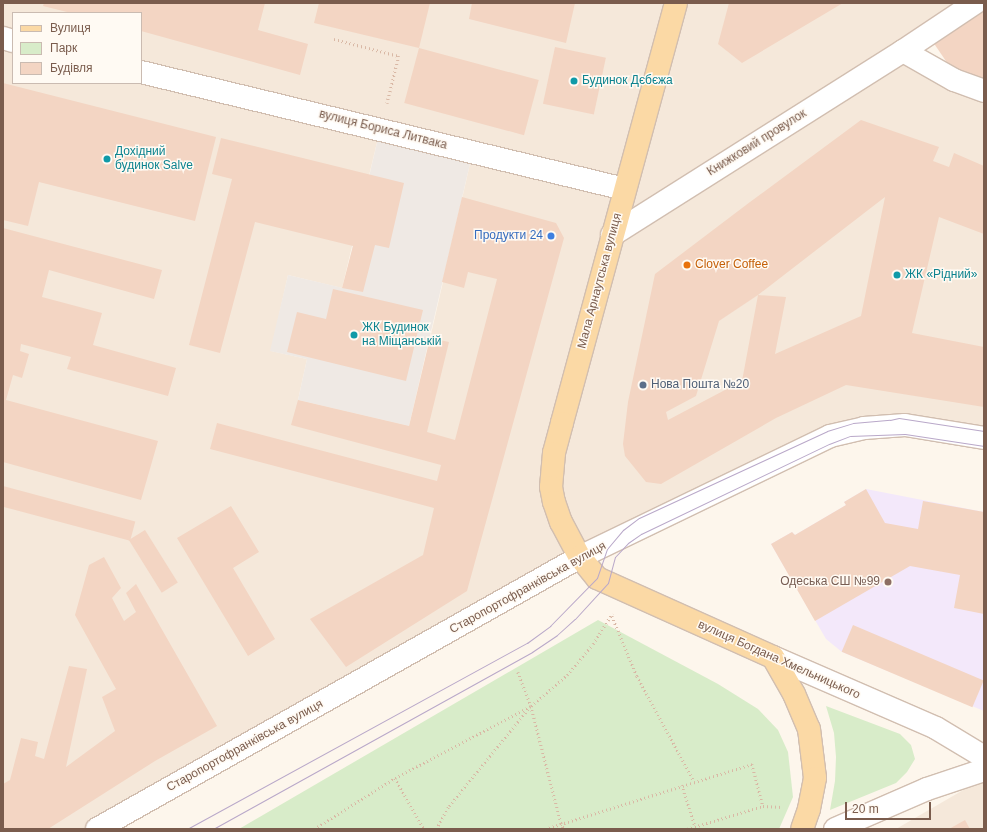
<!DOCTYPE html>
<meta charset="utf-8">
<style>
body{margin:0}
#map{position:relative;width:987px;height:832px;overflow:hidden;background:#fdf6ec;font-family:Helvetica,sans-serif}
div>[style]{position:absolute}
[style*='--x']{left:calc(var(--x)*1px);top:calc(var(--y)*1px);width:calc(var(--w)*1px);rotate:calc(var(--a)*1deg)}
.residential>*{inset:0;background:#f5e8da}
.industrial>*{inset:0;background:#efe9e4}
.education>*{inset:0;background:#f3e8fa}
.green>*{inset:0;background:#d8ecc9}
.building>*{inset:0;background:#f3d5c3;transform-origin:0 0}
.path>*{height:2.5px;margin-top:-1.25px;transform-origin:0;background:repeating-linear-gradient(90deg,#d9b8a5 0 1px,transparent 0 4px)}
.roads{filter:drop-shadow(1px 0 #d1beb0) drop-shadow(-1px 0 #d1beb0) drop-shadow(0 1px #d1beb0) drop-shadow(0 -1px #d1beb0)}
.street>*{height:22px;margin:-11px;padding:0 11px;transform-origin:11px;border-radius:11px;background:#fff}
.secondary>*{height:22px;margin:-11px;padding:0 11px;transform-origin:11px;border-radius:11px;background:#fff}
.primary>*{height:22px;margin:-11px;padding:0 11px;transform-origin:11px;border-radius:11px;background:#fbd9a5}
.tram>*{height:1px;margin:-0.5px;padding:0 0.5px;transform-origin:0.5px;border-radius:0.5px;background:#b9a8c9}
.dots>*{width:11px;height:11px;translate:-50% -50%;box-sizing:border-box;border:2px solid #fffaf3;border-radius:50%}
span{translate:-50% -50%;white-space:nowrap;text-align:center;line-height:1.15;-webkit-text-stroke:3px #fffaf3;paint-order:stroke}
.culture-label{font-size:12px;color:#0d838f}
.left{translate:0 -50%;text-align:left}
.street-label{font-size:12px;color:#7a5c4d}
.shop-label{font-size:12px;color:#366cbe}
.right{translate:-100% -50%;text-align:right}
.food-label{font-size:12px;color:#c56008}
.service-label{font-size:12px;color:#4e5e75}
.education-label{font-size:12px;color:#785e54}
.frame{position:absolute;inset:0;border:4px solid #7a5c4d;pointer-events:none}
.legend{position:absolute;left:12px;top:12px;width:130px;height:72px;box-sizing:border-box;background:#fffaf3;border:1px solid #cabbb1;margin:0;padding:5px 7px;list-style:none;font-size:12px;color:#7a5c4d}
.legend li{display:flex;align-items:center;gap:8px;height:20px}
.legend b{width:20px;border:1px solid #cabbb1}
.scale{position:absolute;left:845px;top:802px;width:86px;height:18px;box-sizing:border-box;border:2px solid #7a5c4d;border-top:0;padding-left:5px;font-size:12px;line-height:14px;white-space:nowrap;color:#7a5c4d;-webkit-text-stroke:3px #fffaf3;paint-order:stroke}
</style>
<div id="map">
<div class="residential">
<i style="clip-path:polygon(3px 3px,674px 3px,623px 187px,141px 69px,141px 13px,13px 13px,13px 38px,3px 36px)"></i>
<i style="clip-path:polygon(679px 3px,953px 3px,958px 9px,616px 230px)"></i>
<i style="clip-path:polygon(3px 39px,13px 42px,13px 83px,141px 83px,379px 134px,342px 288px,288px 275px,271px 351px,307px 359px,298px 400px,410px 426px,472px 155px,620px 193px,550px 453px,571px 557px,92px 829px,3px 829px)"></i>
<i style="clip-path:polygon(905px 59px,984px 92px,984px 435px,833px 432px,582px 552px,562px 519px,556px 454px,611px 238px)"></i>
<i style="clip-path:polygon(984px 778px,984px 829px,896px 829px)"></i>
</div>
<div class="industrial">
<i style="clip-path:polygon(379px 134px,472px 155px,409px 426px,298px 400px,307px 359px,270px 351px,288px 275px,343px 288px)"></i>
</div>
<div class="education">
<i style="clip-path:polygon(866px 489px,984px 512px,984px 711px,842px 652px,826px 639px,771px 544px,792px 532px,795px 535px,846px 505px,844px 502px)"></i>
</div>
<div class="green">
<i style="clip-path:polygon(598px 620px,718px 684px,758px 709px,778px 730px,788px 752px,793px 797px,779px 829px,239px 829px)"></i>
<i style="clip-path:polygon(826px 706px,900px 734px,911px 745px,915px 759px,907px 772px,896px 783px,830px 810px,835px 781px,836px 757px,834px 733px)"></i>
</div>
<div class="building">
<i style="clip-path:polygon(44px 3px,265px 3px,258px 30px,308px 44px,300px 75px,141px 31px,141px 13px,71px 13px,43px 6px)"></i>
<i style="clip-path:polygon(319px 3px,430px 3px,419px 48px,314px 23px)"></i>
<i style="clip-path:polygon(472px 3px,575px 3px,566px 43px,469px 19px)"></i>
<i style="clip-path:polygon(729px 3px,843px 3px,742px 63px,718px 44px)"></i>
<i style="clip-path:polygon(984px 11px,984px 87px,954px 73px,933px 42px)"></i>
<i style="left:555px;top:47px;width:52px;height:58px;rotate:12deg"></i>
<i style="left:419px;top:48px;width:124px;height:57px;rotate:15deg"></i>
<i style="clip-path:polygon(3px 83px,216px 137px,195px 221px,39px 182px,28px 226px,3px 220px)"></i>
<i style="clip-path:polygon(evenodd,861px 120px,939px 147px,933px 161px,949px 167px,954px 153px,984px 166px,984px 234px,939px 217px,912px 333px,984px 347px,984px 407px,846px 385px,776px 418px,661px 484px,646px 482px,625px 456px,623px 444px,628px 402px,655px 274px,750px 202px,861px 120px,885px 197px,861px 316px,775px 354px,786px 297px,758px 295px,742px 381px,668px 420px,666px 412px,696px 396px,719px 321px,758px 295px,885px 197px)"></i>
<i style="clip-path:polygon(221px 138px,404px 183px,389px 248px,375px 245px,363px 292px,342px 288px,353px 246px,255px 222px,220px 353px,189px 345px,232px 179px,212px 174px)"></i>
<i style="clip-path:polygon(462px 197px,556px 223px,564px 238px,467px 591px,346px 667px,310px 619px,423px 555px,434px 508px,210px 449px,217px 423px,437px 481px,441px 465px,291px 425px,298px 400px,409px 426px,430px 338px,449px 342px,427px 432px,455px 440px,497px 279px,468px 272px,464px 288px,442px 282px)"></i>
<i style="clip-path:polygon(3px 228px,162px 270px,154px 299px,49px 270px,42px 297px,102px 313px,93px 345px,176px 368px,168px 396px,67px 369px,71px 357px,21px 344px,20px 351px,29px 354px,22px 378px,13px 375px,6px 400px,158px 441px,141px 500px,3px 462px)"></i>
<i style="clip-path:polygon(333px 289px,423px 310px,406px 381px,287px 352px,297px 312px,326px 319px)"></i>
<i style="left:3px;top:486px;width:137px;height:20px;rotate:15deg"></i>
<i style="clip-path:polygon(866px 489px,885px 523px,918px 529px,923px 501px,984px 512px,984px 614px,954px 608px,960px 575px,910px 566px,815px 621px,771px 544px,792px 532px,795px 535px,846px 505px,844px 502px)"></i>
<i style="clip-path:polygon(231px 506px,259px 552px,233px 568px,275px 639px,248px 656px,177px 538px)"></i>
<i style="left:145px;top:530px;width:62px;height:19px;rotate:58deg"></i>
<i style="clip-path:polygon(104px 557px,121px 588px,112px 598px,124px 621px,136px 612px,126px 593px,136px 584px,217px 726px,155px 761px,48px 829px,3px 829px,3px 784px,10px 780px,21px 738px,38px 742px,35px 756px,44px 759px,69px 666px,87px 669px,66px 767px,115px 731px,102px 697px,116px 689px,75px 615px,89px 565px)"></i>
<i style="left:853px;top:625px;width:142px;height:29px;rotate:23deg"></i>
<i style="clip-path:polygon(965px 820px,970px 829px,949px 829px)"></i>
</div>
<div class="path">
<i style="--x:334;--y:39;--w:67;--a:14.7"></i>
<i style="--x:399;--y:56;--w:49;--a:104"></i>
<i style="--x:612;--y:616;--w:65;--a:67.4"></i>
<i style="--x:637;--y:676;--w:119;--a:61.5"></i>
<i style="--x:518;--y:672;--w:36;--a:69"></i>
<i style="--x:531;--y:706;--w:121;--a:75.6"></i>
<i style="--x:561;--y:823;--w:7;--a:63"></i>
<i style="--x:395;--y:778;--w:59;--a:60.4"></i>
<i style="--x:682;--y:785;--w:43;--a:72.4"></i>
<i style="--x:314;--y:829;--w:96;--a:-32.2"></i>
<i style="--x:395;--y:778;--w:154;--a:-27.9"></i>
<i style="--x:531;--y:706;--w:48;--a:-40.7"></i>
<i style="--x:567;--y:675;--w:40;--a:-50"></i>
<i style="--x:593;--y:644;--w:36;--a:-58"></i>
<i style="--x:436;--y:829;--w:26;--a:-61"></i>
<i style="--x:449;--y:806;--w:127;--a:-50.8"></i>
<i style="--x:545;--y:829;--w:217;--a:-17.4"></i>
<i style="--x:752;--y:764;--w:43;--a:75.3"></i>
<i style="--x:687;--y:829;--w:79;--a:-16.8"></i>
<i style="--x:763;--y:806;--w:19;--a:3"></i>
</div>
<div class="roads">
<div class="street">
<i style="--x:3;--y:38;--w:10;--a:17"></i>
<i style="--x:903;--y:51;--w:59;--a:29.6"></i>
<i style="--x:954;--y:80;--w:32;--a:20"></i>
<i style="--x:141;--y:72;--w:497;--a:13.6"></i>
<i style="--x:612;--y:235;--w:344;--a:-32.3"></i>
<i style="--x:903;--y:51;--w:87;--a:-33.7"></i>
</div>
<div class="secondary">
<i style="--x:773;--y:657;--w:178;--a:23.5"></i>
<i style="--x:936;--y:728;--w:56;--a:31.1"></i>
<i style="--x:97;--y:829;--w:554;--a:-29.39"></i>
<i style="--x:580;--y:557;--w:278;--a:-25.8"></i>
<i style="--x:830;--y:436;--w:35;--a:-13"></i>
<i style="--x:864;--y:428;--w:41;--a:-4.2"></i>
<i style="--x:905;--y:425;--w:80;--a:9.3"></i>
<i style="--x:835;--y:829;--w:100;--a:-23.5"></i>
<i style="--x:927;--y:789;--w:60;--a:-18.4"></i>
</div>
<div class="primary">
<i style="--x:676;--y:3;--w:435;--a:105.2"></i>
<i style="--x:562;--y:423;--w:31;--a:105"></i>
<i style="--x:554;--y:453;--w:34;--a:95"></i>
<i style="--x:551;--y:487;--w:15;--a:79"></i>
<i style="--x:554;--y:502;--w:21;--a:71"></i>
<i style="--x:561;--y:522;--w:40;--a:62"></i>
<i style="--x:580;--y:557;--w:27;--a:51"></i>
<i style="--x:597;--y:578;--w:193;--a:24.2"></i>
<i style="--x:773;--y:657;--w:43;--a:60.4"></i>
<i style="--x:794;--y:694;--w:38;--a:67"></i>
<i style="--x:809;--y:729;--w:49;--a:83"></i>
<i style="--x:815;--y:778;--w:32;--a:101"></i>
<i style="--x:809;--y:809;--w:21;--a:109"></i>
</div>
</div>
<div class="tram">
<i style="--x:187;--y:829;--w:388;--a:-28.7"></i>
<i style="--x:527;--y:643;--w:29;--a:-36"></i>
<i style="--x:550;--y:626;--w:67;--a:-45.6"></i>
<i style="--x:597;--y:578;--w:31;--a:-71"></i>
<i style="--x:607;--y:549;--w:25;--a:-50"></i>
<i style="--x:623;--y:530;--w:20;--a:-37"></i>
<i style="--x:639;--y:518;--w:207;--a:-24.8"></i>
<i style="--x:827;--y:431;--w:27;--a:-17"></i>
<i style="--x:853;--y:423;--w:37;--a:-5"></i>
<i style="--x:890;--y:420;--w:9;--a:-13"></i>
<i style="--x:899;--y:418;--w:86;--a:8.7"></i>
<i style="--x:213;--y:829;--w:365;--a:-29"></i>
<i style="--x:532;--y:652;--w:30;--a:-34"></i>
<i style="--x:557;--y:635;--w:24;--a:-42"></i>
<i style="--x:575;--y:619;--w:49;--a:-47.5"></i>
<i style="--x:608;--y:583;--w:27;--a:-75"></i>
<i style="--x:615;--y:557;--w:19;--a:-47"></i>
<i style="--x:628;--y:543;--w:16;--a:-35"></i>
<i style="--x:641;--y:534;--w:208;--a:-25.6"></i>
<i style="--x:829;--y:444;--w:22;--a:-21"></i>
<i style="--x:850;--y:436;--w:55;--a:-2.1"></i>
<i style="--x:905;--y:434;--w:80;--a:8.6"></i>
</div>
<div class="dots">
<i style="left:574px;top:81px;background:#0f9aa8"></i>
<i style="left:107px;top:159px;background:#0f9aa8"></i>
<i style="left:551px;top:236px;background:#3f7fe0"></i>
<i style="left:687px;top:265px;background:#e8710a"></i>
<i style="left:897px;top:275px;background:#0f9aa8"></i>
<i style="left:354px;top:335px;background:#0f9aa8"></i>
<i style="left:643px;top:385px;background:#5c6f8a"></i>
<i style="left:888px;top:582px;background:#8d6e63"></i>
</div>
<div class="culture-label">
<span class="left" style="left:582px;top:81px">Будинок Дєбєжа</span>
<span class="left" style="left:115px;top:159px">Дохідний<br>будинок Salve</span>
<span class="left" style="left:905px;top:275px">ЖК «Рідний»</span>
<span class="left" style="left:362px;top:335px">ЖК Будинок<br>на Міщанській</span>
</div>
<div class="street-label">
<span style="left:383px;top:130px;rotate:14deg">вулиця Бориса Литвака</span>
<span style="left:757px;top:143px;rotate:-32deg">Книжковий провулок</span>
<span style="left:600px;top:281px;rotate:-75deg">Мала Арнаутська вулиця</span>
<span style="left:528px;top:588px;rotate:-29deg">Старопортофранківська вулиця</span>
<span style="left:779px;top:660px;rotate:24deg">вулиця Богдана Хмельницького</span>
<span style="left:245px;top:746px;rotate:-29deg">Старопортофранківська вулиця</span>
</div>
<div class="shop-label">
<span class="right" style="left:543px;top:236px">Продукти 24</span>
</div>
<div class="food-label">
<span class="left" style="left:695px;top:265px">Clover Coffee</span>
</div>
<div class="service-label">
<span class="left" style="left:651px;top:385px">Нова Пошта №20</span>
</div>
<div class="education-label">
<span class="right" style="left:880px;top:582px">Одеська СШ №99</span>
</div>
<div class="frame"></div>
<ul class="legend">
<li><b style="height:5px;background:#fbd9a5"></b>Вулиця</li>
<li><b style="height:11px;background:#d8ecc9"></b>Парк</li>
<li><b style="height:11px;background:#f3d5c3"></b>Будівля</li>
</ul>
<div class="scale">20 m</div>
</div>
